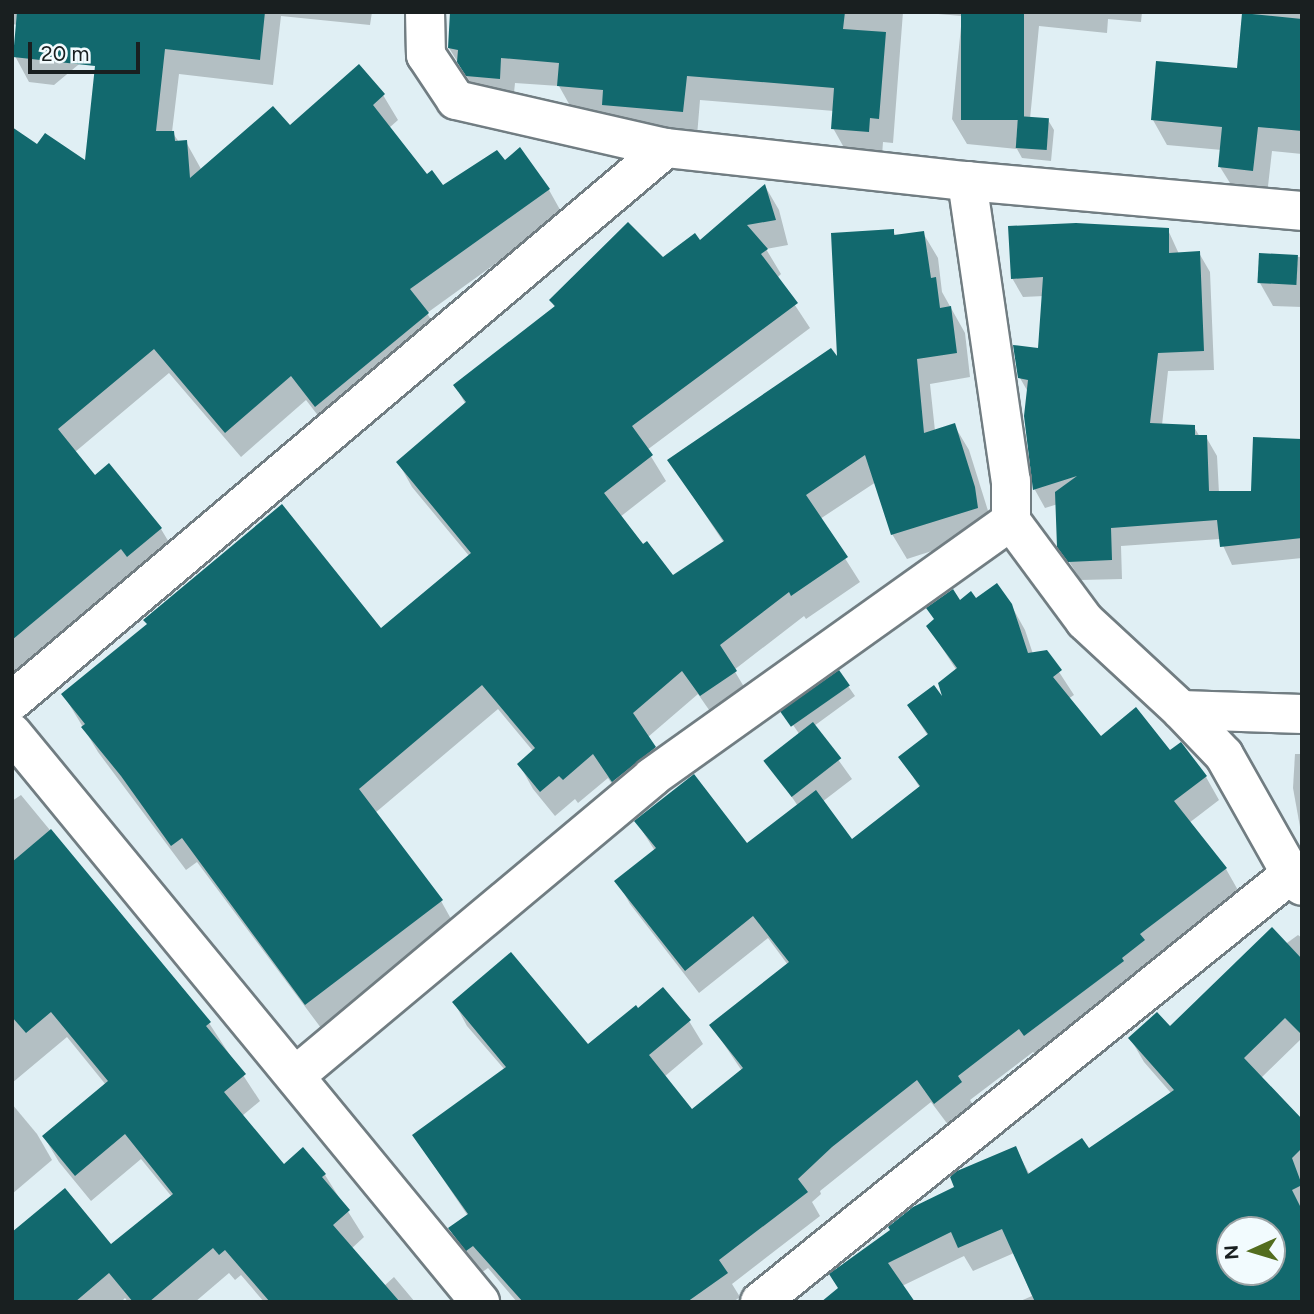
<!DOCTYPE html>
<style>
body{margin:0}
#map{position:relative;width:1314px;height:1314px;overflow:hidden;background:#e0eff4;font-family:Figtree,sans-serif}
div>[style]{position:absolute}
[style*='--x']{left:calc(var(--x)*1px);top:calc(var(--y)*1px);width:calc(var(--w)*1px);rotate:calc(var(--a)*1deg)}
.shadow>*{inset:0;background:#0003}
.building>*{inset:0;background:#12696e;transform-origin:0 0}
.roads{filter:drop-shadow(2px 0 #717d82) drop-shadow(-2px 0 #717d82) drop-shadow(0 2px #717d82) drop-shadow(0 -2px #717d82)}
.street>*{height:38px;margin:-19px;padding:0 19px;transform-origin:19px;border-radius:19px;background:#fff}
span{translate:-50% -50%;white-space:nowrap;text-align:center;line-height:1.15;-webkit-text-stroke:7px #f2fbfe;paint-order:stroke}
.frame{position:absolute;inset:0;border:14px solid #191f20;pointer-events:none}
.north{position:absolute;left:1216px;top:1216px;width:70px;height:70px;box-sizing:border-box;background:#f2fbfe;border:2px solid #9ba3a5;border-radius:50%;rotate:266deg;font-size:19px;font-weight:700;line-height:28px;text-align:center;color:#191f20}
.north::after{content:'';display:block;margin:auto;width:24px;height:32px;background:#536d1f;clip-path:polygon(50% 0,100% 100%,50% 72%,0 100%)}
.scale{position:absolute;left:28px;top:42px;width:112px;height:32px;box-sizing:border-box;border:4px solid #191f20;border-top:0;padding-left:9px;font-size:21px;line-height:24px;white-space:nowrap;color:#191f20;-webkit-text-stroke:5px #f2fbfe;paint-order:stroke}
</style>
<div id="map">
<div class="shadow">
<i style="clip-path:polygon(12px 12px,372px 12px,370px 25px,281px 16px,273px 85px,179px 74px,172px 132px,179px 142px,186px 142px,201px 169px,290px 128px,383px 95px,398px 120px,389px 128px,427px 177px,443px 188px,504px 162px,549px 190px,563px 215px,427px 313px,442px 339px,330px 431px,306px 400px,241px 457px,169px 373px,75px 452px,95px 477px,161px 529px,176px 554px,12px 677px,12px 129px,35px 150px,86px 163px,108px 40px,54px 85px,29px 82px,15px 56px,18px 25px,12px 24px)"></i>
<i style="clip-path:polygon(451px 12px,903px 12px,893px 143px,883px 142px,882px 156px,847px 153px,833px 128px,834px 111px,700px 100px,697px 136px,618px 130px,609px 114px,573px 111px,559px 86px,515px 83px,513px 103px,474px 88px,449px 48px)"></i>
<i style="clip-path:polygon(914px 12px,1142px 12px,1141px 22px,1108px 19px,1107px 33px,1039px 26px,1030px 119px,1048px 120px,1054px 130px,1051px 161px,1022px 158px,1017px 149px,967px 144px,952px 119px,962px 16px)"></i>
<i style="clip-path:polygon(1244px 12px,1302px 12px,1302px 154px,1272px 151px,1267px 195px,1235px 191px,1220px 167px,1222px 150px,1167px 145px,1153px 120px,1239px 70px)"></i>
<i style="clip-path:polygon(765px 186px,779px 210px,788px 245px,766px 249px,781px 274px,777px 278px,810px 328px,647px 450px,666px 481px,620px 517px,673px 578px,724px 543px,669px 460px,839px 362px,893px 231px,896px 236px,923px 233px,938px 258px,942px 292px,965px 333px,970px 377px,930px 384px,935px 431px,954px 425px,969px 450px,989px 514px,991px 532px,907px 559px,892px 534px,876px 482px,820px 519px,860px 582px,806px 619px,804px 616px,734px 670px,750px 697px,716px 720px,698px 694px,648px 737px,669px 773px,627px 806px,608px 778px,578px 803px,575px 799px,555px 816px,533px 789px,519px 764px,533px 751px,498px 709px,375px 813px,441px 901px,455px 926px,321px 1028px,197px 862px,186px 870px,98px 752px,63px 694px,381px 631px,470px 557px,412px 487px,398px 462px,466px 405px,455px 385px,555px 308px,551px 300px,663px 260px,700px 242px)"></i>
<i style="clip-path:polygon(1168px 230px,1179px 254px,1199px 253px,1210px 272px,1214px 370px,1168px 371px,1162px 425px,1194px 427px,1200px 437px,1206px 437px,1217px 456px,1219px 493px,1253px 493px,1302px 441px,1302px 558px,1232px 565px,1220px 539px,1121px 546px,1122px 579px,1081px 580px,1059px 546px,1058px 504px,1045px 508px,1035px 490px,1025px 416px,1028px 392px,1020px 378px,1040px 350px,1044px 296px,1023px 297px,1012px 278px)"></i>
<i style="clip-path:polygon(1261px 255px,1302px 257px,1302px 307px,1273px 306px,1260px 283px)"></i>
<i style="clip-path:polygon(976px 601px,1011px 605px,1025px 630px,1033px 654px,1046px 652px,1074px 695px,1068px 699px,1101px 739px,1170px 752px,1206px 777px,1219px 800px,1189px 823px,1226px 869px,1239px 892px,1153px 958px,1157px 964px,1039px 1059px,1033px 1052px,970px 1100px,974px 1107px,949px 1126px,931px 1102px,820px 1191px,821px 1194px,812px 1202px,820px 1216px,732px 1284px,740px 1297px,733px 1302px,517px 1302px,488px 1268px,481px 1273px,463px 1252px,450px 1229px,468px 1216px,414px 1136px,505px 1070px,467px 1026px,454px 1002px,588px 1047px,638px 1011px,689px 1021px,703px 1044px,664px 1077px,692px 1112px,742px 1071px,711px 1025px,788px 965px,768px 938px,699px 993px,630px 904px,617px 881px,655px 851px,636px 821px,747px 846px,798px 806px,767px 761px,800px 735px,784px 712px,839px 673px,855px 696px,814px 726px,852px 779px,822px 802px,852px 841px,920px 788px,901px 757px,928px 736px,909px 706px,945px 705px,957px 671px,928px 626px,959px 602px)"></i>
<i style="clip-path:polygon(1295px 754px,1302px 754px,1302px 838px,1293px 788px)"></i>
<i style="clip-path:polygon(21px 795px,209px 1023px,260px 1101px,242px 1116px,284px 1166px,325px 1175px,364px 1237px,351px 1249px,384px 1286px,394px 1277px,415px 1302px,264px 1302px,241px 1275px,235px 1280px,229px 1273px,195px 1302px,128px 1302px,125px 1298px,121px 1302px,12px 1302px,110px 1246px,172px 1197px,141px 1159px,91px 1201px,59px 1162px,44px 1137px,106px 1085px,67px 1037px,12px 1083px,12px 801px)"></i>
<i style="clip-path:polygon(evenodd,1298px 935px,1302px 938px,1302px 1042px,1300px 1040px,1261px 1078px,1302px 1121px,1302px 1302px,1018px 1302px,1032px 1296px,1014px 1253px,973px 1271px,964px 1256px,902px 1286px,824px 1302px,957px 1188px,1015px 1148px,1030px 1175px,1088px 1150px,1171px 1093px,1144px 1062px,1130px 1038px,1170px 1028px,1298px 935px,1230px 1230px,1272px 1230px,1272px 1272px,1230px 1272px,1230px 1230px)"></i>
<i style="clip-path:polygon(12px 1104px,37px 1134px,52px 1160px,12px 1194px)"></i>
</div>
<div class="building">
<i style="clip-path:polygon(17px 12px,265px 12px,260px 60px,165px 49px,156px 131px,174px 131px,175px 141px,187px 140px,190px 178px,273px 106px,290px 125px,359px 64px,385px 94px,373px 105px,427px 174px,432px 170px,443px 185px,497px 150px,505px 160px,520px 147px,550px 189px,410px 289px,429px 313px,315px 407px,291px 376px,225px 433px,154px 349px,58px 429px,95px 475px,109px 463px,162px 528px,127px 557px,121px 549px,12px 640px,12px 127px,37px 144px,45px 133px,85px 160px,95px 66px,13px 57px)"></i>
<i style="clip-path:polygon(450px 12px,845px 12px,843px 29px,886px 32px,879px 119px,870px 118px,869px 132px,831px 129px,834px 88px,687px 76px,683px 112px,602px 105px,603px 90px,557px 86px,559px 63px,501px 58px,500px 79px,466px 76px,457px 62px,458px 50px,448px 48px)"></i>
<i style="left:961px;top:12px;width:63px;height:108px"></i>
<i style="clip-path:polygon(1242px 13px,1302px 19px,1302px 131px,1258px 127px,1253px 171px,1218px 167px,1222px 127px,1151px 120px,1156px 61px,1237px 68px)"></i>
<i style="left:1018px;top:116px;width:31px;height:32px;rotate:4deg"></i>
<i style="clip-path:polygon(765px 184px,776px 220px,747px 225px,768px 249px,761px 254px,798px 303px,632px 426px,653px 455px,604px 493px,643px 544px,647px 541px,673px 575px,724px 541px,667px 460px,831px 348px,837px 356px,831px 233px,894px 229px,894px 235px,924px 231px,931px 278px,936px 277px,940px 308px,951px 306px,957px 353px,917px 359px,924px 433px,955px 423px,975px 487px,978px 508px,891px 535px,865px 455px,806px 495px,848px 557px,791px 596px,789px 592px,720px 645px,737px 671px,700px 696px,682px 671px,633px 713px,656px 747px,612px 782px,593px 754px,563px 780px,559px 776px,540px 792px,517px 764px,535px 748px,482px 685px,359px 789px,443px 900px,305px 1005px,182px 838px,171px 846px,121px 776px,81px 727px,85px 724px,61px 694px,147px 624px,143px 620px,282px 504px,381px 628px,471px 553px,396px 462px,466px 402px,453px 385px,555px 306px,549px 300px,628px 222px,663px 257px,695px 233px,700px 240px)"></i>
<i style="clip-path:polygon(1076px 223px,1169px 228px,1169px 253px,1200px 251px,1204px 351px,1158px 353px,1150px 423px,1195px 425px,1195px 435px,1207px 435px,1209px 491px,1251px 491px,1253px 437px,1302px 439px,1302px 538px,1220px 547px,1217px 520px,1111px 528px,1112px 560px,1068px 562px,1057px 547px,1055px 492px,1077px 476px,1033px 490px,1024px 416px,1028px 380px,1018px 378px,1013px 345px,1038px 348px,1043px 277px,1011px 279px,1008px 226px)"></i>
<i style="left:1259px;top:253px;width:39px;height:30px;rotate:3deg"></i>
<i style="clip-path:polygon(997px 583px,1012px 604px,1028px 653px,1047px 650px,1062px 670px,1053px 677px,1101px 736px,1136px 707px,1170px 750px,1181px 742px,1207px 776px,1174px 801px,1227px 868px,1140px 934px,1145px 940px,1122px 958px,1124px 961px,1024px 1036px,1019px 1029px,958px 1076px,962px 1082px,934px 1104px,917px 1080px,832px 1147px,798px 1179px,808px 1192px,719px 1260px,728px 1273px,687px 1302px,523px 1302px,473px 1246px,466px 1251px,448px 1228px,468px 1214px,412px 1135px,506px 1067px,452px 1002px,511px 952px,588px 1044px,636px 1005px,638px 1008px,663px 987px,691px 1020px,649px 1055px,692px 1109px,743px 1068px,709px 1025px,789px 962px,753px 916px,685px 971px,614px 881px,656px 848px,634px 821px,694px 774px,747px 843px,816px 790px,852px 839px,920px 786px,898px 757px,928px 734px,907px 705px,934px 685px,942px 696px,938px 683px,957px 668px,926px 626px,934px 619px,926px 608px,953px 589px,960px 600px,971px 591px,976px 598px)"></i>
<i style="left:839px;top:670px;width:19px;height:72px;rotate:55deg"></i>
<i style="left:813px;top:722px;width:46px;height:63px;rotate:52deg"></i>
<i style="clip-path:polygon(51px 829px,211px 1022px,206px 1026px,246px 1074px,224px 1092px,284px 1164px,303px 1147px,326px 1174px,322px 1177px,350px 1210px,333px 1225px,400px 1302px,270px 1302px,225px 1250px,219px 1255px,213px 1248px,149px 1302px,133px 1302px,109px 1273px,75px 1302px,12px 1302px,12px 1232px,65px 1188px,111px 1244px,173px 1194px,125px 1134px,75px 1176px,42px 1136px,108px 1081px,51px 1012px,26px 1033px,12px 1017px,12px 862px)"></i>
<i style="clip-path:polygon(evenodd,1272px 927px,1302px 959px,1302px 1035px,1285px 1018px,1244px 1058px,1302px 1119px,1302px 1148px,1292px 1158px,1302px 1185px,1292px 1190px,1302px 1210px,1302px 1302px,1035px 1302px,1002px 1229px,958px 1248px,951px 1232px,888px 1263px,915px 1302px,821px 1302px,838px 1288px,829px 1274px,890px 1230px,888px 1227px,913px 1207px,954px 1187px,950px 1177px,957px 1171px,1016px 1146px,1028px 1174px,1082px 1138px,1089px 1148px,1174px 1090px,1128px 1038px,1157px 1012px,1170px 1026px,1272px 927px,1230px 1230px,1272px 1230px,1272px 1272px,1230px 1272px,1230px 1230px)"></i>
</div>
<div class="roads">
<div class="street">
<i style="--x:425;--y:12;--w:43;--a:88.7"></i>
<i style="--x:426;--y:55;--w:54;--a:56.3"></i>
<i style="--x:456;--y:100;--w:215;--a:12.9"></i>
<i style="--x:666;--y:148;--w:303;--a:6.3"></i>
<i style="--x:967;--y:181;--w:336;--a:5.1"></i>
<i style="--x:967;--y:181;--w:303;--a:81.7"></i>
<i style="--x:1011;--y:481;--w:40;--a:90"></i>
<i style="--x:1011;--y:521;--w:124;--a:53.5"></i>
<i style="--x:1085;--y:621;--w:131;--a:42.8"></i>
<i style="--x:1181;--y:710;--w:62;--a:46.3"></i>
<i style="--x:1224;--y:755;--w:137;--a:60.6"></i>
<i style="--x:1291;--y:874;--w:16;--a:47"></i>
<i style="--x:12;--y:701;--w:856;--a:-40.22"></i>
<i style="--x:1181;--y:710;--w:121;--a:1.9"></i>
<i style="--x:12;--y:733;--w:737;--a:50.56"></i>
<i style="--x:295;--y:1076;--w:466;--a:-39.9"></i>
<i style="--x:652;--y:777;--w:441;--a:-35.5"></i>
<i style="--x:760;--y:1302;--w:682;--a:-38.87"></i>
</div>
</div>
<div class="frame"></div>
<div class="north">N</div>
<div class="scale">20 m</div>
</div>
